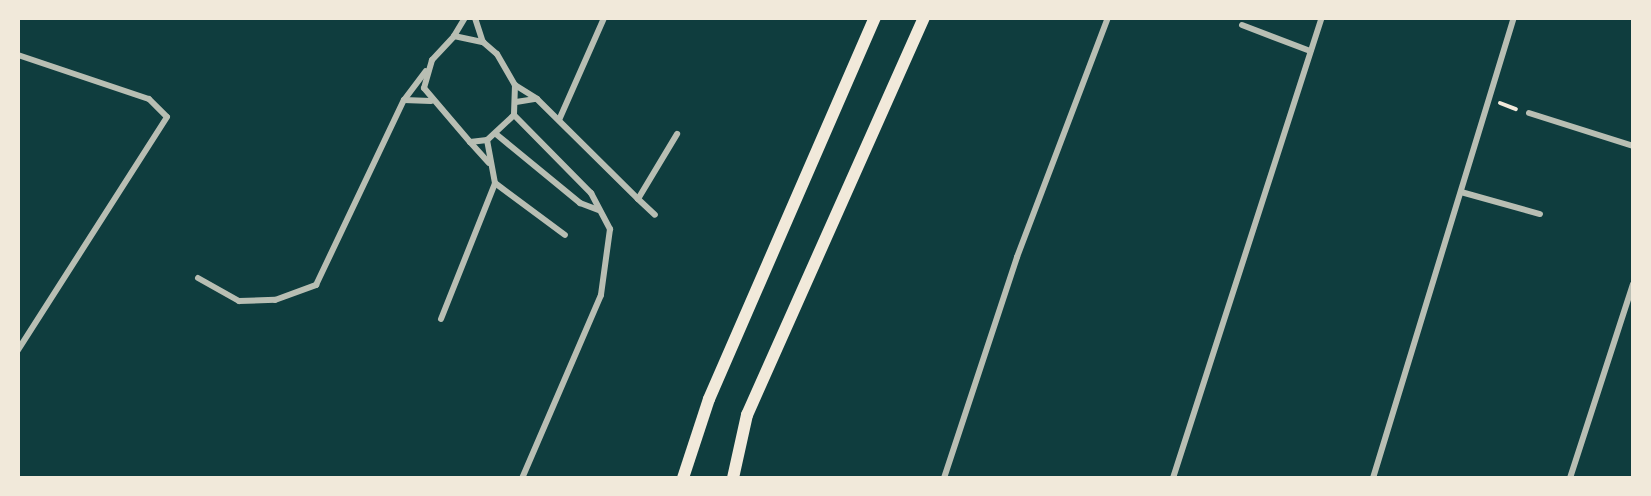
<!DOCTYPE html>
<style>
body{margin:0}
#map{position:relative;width:1651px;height:496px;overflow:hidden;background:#0f3d3e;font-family:Inter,sans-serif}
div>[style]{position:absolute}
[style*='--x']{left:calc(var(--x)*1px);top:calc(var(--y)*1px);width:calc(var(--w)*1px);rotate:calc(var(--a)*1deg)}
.path>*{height:4px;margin:-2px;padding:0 2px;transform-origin:2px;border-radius:2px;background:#f1e9da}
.minor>*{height:6px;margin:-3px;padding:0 3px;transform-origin:3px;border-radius:3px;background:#b8beb3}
.secondary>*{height:12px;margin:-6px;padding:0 6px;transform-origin:6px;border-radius:6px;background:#f1e9da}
span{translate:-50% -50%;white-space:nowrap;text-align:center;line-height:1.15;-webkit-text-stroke:6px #f1e9da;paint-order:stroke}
.frame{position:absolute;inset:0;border:20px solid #f1e9da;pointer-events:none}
</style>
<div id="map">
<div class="path">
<i style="--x:1500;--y:103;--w:17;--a:21"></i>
</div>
<div class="minor">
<i style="--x:475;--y:18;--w:25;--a:72"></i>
<i style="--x:1242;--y:25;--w:73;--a:20.9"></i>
<i style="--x:454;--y:36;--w:30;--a:12"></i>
<i style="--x:483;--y:42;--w:18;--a:41"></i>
<i style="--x:497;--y:54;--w:36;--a:60"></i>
<i style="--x:515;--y:85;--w:30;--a:92"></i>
<i style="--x:514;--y:115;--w:37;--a:137"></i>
<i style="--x:487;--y:140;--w:17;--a:173"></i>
<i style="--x:470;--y:142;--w:71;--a:-130.4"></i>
<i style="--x:424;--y:88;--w:29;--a:-74"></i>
<i style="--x:432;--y:60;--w:33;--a:-47"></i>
<i style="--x:454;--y:36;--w:21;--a:-59"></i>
<i style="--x:18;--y:55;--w:138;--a:18.6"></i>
<i style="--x:149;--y:99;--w:25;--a:45"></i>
<i style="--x:167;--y:117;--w:277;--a:122.6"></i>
<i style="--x:515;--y:85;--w:26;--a:32"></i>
<i style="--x:537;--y:99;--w:142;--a:44.7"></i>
<i style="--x:638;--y:199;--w:76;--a:-59"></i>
<i style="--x:404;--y:100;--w:27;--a:2"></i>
<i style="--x:516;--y:102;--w:20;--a:-9"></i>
<i style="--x:1529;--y:113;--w:109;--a:17.6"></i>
<i style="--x:514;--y:115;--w:110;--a:45.4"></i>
<i style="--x:591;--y:193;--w:41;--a:62.2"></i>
<i style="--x:610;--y:229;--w:67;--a:97.8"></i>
<i style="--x:601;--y:295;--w:199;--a:113.3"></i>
<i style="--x:559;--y:120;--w:111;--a:-66.2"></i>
<i style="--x:496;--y:134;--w:109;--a:39.4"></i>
<i style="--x:580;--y:203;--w:19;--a:21"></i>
<i style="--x:487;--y:140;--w:44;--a:79.5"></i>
<i style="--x:495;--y:183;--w:87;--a:36.6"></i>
<i style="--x:470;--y:142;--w:28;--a:48"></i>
<i style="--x:1461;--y:192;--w:82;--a:15.6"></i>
<i style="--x:638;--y:199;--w:23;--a:43"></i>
<i style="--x:198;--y:278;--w:47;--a:29.3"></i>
<i style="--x:239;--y:301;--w:36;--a:-2"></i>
<i style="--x:275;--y:300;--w:44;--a:-20.1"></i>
<i style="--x:316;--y:285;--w:205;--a:-64.6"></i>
<i style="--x:404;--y:100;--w:36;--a:-53"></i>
<i style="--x:441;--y:319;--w:146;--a:-68.3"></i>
<i style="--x:944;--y:478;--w:233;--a:-71.7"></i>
<i style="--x:1017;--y:257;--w:256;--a:-69.2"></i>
<i style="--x:1173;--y:478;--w:484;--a:-72.1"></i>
<i style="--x:1373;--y:478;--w:481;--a:-73"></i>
<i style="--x:1570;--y:478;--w:204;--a:-72"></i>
</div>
<div class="secondary">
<i style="--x:683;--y:478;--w:83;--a:-71.8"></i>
<i style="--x:709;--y:399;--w:416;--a:-66.5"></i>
<i style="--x:733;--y:478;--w:65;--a:-77.5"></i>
<i style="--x:747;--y:415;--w:435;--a:-66"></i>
</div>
<div class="frame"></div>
</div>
